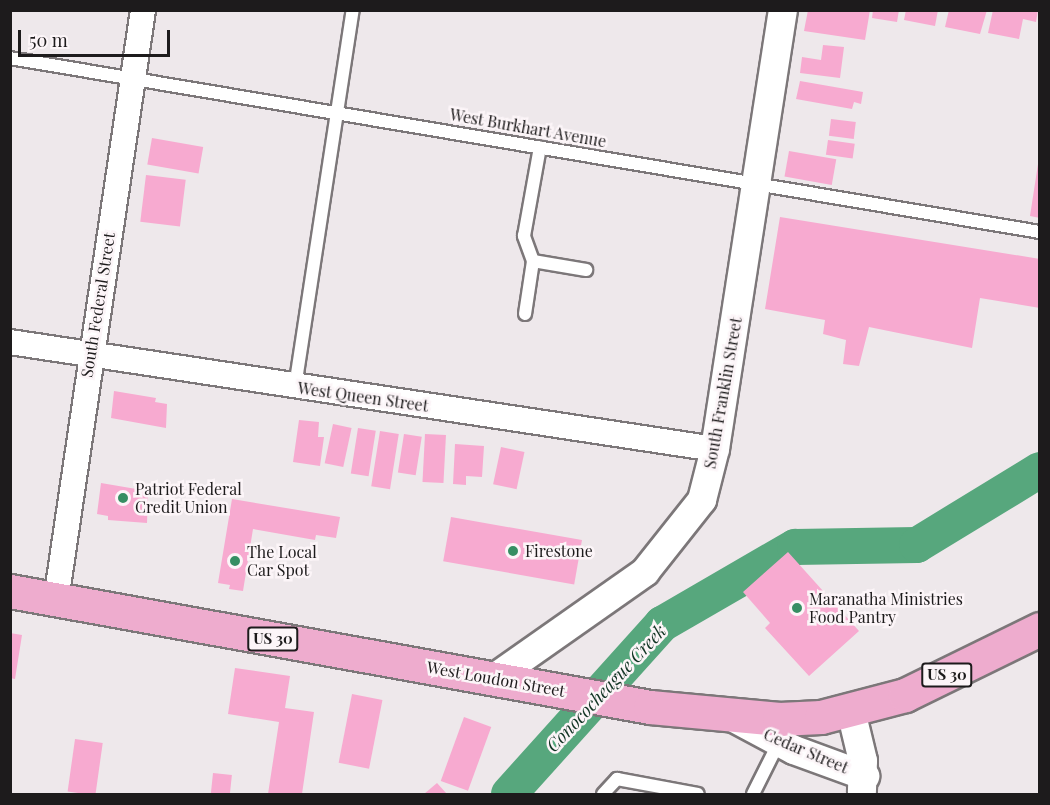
<!DOCTYPE html>
<style>
body{margin:0}
#map{position:relative;width:1050px;height:805px;overflow:hidden;background:#eee8eb;font-family:"Playfair Display",serif}
div>[style]{position:absolute}
[style*='--x']{left:calc(var(--x)*1px);top:calc(var(--y)*1px);width:calc(var(--w)*1px);rotate:calc(var(--a)*1deg)}
.river>*{height:36px;margin:-18px;padding:0 18px;transform-origin:18px;border-radius:18px;background:#57a77d}
.building>*{inset:0;background:#f7aad0;transform-origin:0 0}
.roads{filter:drop-shadow(2px 0 #7c7779) drop-shadow(-2px 0 #7c7779) drop-shadow(0 2px #7c7779) drop-shadow(0 -2px #7c7779)}
.service>*{height:12px;margin:-6px;padding:0 6px;transform-origin:6px;border-radius:6px;background:#fff}
.minor>*{height:24px;margin:-12px;padding:0 12px;transform-origin:12px;border-radius:12px;background:#fff}
.tertiary>*{height:28px;margin:-14px;padding:0 14px;transform-origin:14px;border-radius:14px;background:#fff}
.trunk>*{height:33px;margin:-16.5px;padding:0 16.5px;transform-origin:16.5px;border-radius:16.5px;background:#eeacce}
.dots>*{width:16px;height:16px;translate:-50% -50%;box-sizing:border-box;border:3px solid #fcf5f8;border-radius:50%}
span{translate:-50% -50%;white-space:nowrap;text-align:center;line-height:1.15;-webkit-text-stroke:5px #fcf5f8;paint-order:stroke}
.shield-label span{padding:2px 4px;background:#fcf5f8;border:2px solid;border-radius:4px;-webkit-text-stroke-width:0}
.shield-label{font-size:15px;color:#1d1b1c;font-weight:700}
.street-label{font-size:16px;color:#1d1b1c}
.poi-label{font-size:16px;color:#1d1b1c}
.left{translate:0 -50%;text-align:left}
.water-label{font-size:18px;color:#123524;font-style:italic}
.frame{position:absolute;inset:0;border:12px solid #1d1b1c;pointer-events:none}
.scale{position:absolute;left:18px;top:30px;width:152px;height:27px;box-sizing:border-box;border:3px solid #1d1b1c;border-top:0;padding-left:8px;font-size:18px;line-height:21px;white-space:nowrap;color:#1d1b1c;-webkit-text-stroke:4px #fcf5f8;paint-order:stroke}
</style>
<div id="map">
<div class="river">
<i style="--x:509;--y:794;--w:229;--a:-48"></i>
<i style="--x:662;--y:624;--w:154;--a:-30.1"></i>
<i style="--x:795;--y:547;--w:122;--a:-0.9"></i>
<i style="--x:917;--y:545;--w:144;--a:-31.4"></i>
</div>
<div class="building">
<i style="clip-path:polygon(808px 10px,870px 10px,865px 40px,804px 31px)"></i>
<i style="clip-path:polygon(873px 10px,899px 10px,897px 22px,872px 18px)"></i>
<i style="clip-path:polygon(906px 10px,938px 10px,935px 26px,904px 20px)"></i>
<i style="clip-path:polygon(949px 10px,987px 10px,980px 34px,945px 27px)"></i>
<i style="clip-path:polygon(993px 10px,1038px 10px,1036px 22px,1023px 19px,1019px 39px,988px 33px)"></i>
<i style="clip-path:polygon(823px 45px,844px 47px,840px 78px,800px 73px,802px 57px,821px 60px)"></i>
<i style="clip-path:polygon(800px 81px,863px 92px,861px 104px,854px 102px,852px 109px,796px 99px)"></i>
<i style="left:831px;top:119px;width:25px;height:17px;rotate:7deg"></i>
<i style="left:152px;top:138px;width:52px;height:27px;rotate:10deg"></i>
<i style="left:828px;top:140px;width:27px;height:15px;rotate:8deg"></i>
<i style="left:789px;top:151px;width:48px;height:26px;rotate:10deg"></i>
<i style="clip-path:polygon(1038px 164px,1040px 164px,1040px 218px,1030px 216px)"></i>
<i style="left:146px;top:175px;width:40px;height:47px;rotate:7deg"></i>
<i style="clip-path:polygon(780px 217px,1040px 259px,1040px 308px,980px 298px,972px 348px,869px 327px,859px 366px,843px 364px,846px 340px,823px 334px,825px 320px,765px 309px)"></i>
<i style="clip-path:polygon(114px 391px,156px 398px,155px 402px,167px 404px,166px 428px,111px 418px)"></i>
<i style="clip-path:polygon(299px 420px,319px 422px,318px 437px,324px 437px,320px 466px,293px 462px)"></i>
<i style="left:333px;top:424px;width:19px;height:40px;rotate:12deg"></i>
<i style="left:358px;top:428px;width:18px;height:46px;rotate:9deg"></i>
<i style="left:380px;top:431px;width:19px;height:56px;rotate:9deg"></i>
<i style="left:404px;top:434px;width:18px;height:39px;rotate:9deg"></i>
<i style="left:425px;top:434px;width:21px;height:48px;rotate:3deg"></i>
<i style="clip-path:polygon(455px 444px,484px 446px,482px 477px,466px 476px,466px 485px,453px 484px)"></i>
<i style="left:501px;top:447px;width:24px;height:38px;rotate:12deg"></i>
<i style="clip-path:polygon(101px 483px,148px 491px,147px 523px,108px 520px,108px 516px,97px 514px)"></i>
<i style="clip-path:polygon(232px 499px,340px 517px,336px 538px,316px 535px,315px 540px,253px 529px,243px 591px,229px 589px,230px 585px,218px 583px)"></i>
<i style="left:451px;top:517px;width:133px;height:45px;rotate:10deg"></i>
<i style="clip-path:polygon(788px 552px,859px 631px,809px 676px,765px 628px,770px 623px,743px 592px)"></i>
<i style="clip-path:polygon(10px 633px,22px 635px,15px 679px,10px 678px)"></i>
<i style="clip-path:polygon(235px 668px,290px 676px,285px 708px,314px 712px,302px 794px,268px 794px,279px 722px,228px 714px)"></i>
<i style="left:352px;top:694px;width:31px;height:70px;rotate:11deg"></i>
<i style="left:464px;top:717px;width:29px;height:68px;rotate:20deg"></i>
<i style="left:75px;top:739px;width:28px;height:53px;rotate:8deg"></i>
<i style="left:213px;top:773px;width:19px;height:21px;rotate:6deg"></i>
<i style="clip-path:polygon(437px 783px,447px 794px,424px 794px)"></i>
</div>
<div class="roads">
<div class="service">
<i style="--x:10;--y:58;--w:1045;--a:9.59"></i>
<i style="--x:533;--y:261;--w:54;--a:9.6"></i>
<i style="--x:525;--y:314;--w:54;--a:-81.4"></i>
<i style="--x:533;--y:261;--w:27;--a:-110"></i>
<i style="--x:524;--y:236;--w:90;--a:-79.8"></i>
<i style="--x:295;--y:387;--w:381;--a:-81.3"></i>
<i style="--x:603;--y:794;--w:21;--a:-47"></i>
<i style="--x:617;--y:779;--w:82;--a:10.5"></i>
<i style="--x:753;--y:794;--w:58;--a:-63.4"></i>
</div>
<div class="minor">
<i style="--x:10;--y:342;--w:713;--a:8.63"></i>
<i style="--x:56;--y:600;--w:596;--a:-81.61"></i>
</div>
<div class="tertiary">
<i style="--x:493;--y:679;--w:186;--a:-35.1"></i>
<i style="--x:645;--y:572;--w:92;--a:-51.6"></i>
<i style="--x:702;--y:500;--w:53;--a:-75.7"></i>
<i style="--x:715;--y:449;--w:444;--a:-81.2"></i>
<i style="--x:851;--y:711;--w:51;--a:76.5"></i>
<i style="--x:863;--y:761;--w:31;--a:92"></i>
<i style="--x:730;--y:716;--w:72;--a:28"></i>
<i style="--x:794;--y:750;--w:76;--a:20.1"></i>
</div>
<div class="trunk">
<i style="--x:10;--y:591;--w:650;--a:10.27"></i>
<i style="--x:650;--y:707;--w:130;--a:5.3"></i>
<i style="--x:779;--y:719;--w:42;--a:-2.7"></i>
<i style="--x:821;--y:717;--w:87;--a:-14.7"></i>
<i style="--x:905;--y:695;--w:150;--a:-26.1"></i>
</div>
</div>
<div class="dots">
<i style="left:123px;top:498px;background:#368e63"></i>
<i style="left:513px;top:551px;background:#368e63"></i>
<i style="left:235px;top:561px;background:#368e63"></i>
<i style="left:797px;top:608px;background:#368e63"></i>
</div>
<div class="shield-label">
<span style="left:273px;top:639px">US 30</span>
<span style="left:947px;top:675px">US 30</span>
</div>
<div class="street-label">
<span style="left:528px;top:128px;rotate:10deg">West Burkhart Avenue</span>
<span style="left:98px;top:305px;rotate:-81deg">South Federal Street</span>
<span style="left:723px;top:393px;rotate:-80deg">South Franklin Street</span>
<span style="left:363px;top:397px;rotate:8deg">West Queen Street</span>
<span style="left:496px;top:679px;rotate:10deg">West Loudon Street</span>
<span style="left:806px;top:751px;rotate:23deg">Cedar Street</span>
</div>
<div class="poi-label">
<span class="left" style="left:135px;top:498px">Patriot Federal<br>Credit Union</span>
<span class="left" style="left:525px;top:551px">Firestone</span>
<span class="left" style="left:247px;top:561px">The Local<br>Car Spot</span>
<span class="left" style="left:809px;top:608px">Maranatha Ministries<br>Food Pantry</span>
</div>
<div class="water-label">
<span style="left:606px;top:688px;rotate:-47deg">Conococheague Creek</span>
</div>
<div class="frame"></div>
<div class="scale">50 m</div>
</div>
